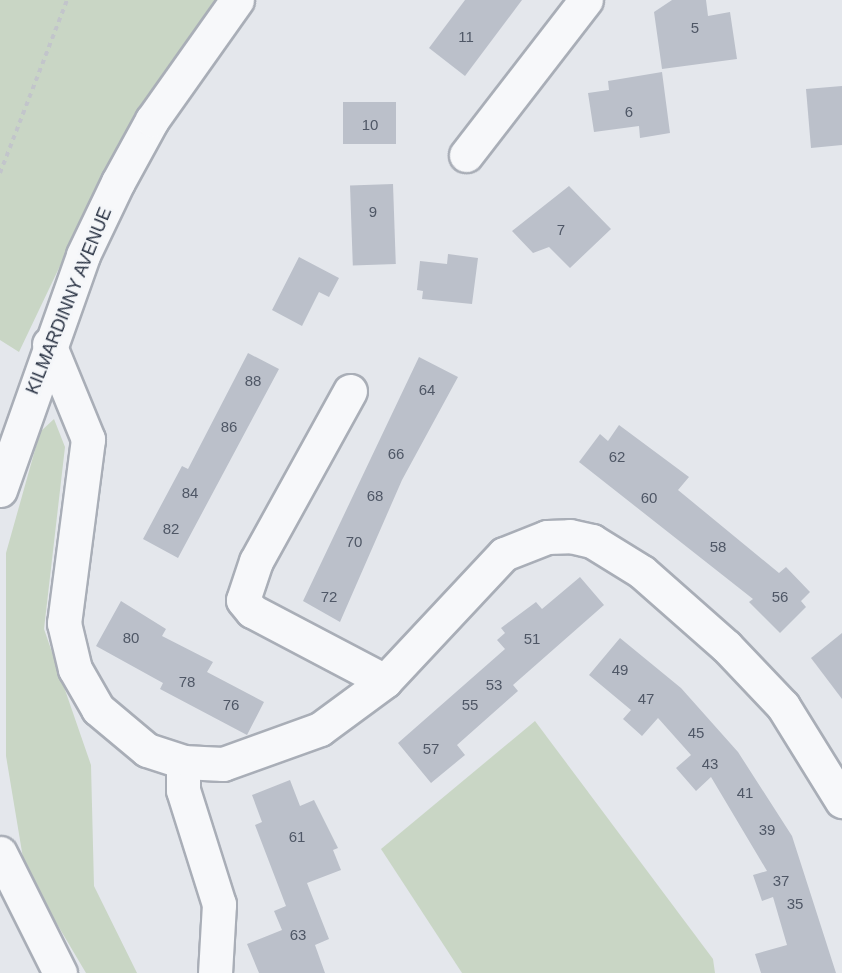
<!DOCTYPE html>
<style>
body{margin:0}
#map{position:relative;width:842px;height:973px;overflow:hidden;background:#e4e7ec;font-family:Arial,sans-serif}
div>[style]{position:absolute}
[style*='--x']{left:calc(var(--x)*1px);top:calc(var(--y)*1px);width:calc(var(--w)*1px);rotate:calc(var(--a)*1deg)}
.green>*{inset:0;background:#c9d6c5}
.building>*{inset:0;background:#bbc0ca;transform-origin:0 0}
.path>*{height:4px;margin-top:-2px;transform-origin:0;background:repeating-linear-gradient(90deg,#c2c5cb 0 4.5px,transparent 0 9px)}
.roads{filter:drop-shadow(2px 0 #a9aeb7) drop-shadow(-2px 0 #a9aeb7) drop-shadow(0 2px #a9aeb7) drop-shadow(0 -2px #a9aeb7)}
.minor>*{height:33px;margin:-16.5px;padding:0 16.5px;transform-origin:16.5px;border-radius:16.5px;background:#f7f8fa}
span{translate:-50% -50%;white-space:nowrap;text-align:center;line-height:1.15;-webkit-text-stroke:5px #f4f6f9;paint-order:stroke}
.number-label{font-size:15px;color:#4f5766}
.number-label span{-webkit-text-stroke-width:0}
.street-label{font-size:18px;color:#2b3445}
</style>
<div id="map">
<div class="green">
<i style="clip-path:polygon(0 0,230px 0,119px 142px,19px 352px,0 340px)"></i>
<i style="clip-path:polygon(54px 419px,65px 447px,44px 629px,91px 765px,94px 886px,137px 973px,86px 973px,25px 870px,6px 756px,6px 553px,40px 432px)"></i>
<i style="clip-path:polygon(535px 721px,713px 959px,715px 973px,462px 973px,381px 849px)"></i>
</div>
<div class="building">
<i style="clip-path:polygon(465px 0,522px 0,465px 76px,429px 48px)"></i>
<i style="clip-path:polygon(672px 0,706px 0,708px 16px,730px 12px,737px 59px,662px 69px,654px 12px)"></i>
<i style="clip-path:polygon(662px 72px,670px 133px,640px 138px,639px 126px,594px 132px,588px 93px,609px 90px,608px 81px)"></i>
<i style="clip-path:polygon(842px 86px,842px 145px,811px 148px,806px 89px)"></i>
<i style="left:343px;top:102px;width:53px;height:42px"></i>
<i style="left:393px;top:184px;width:80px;height:43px;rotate:88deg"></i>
<i style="clip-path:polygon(569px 186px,611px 229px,570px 268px,549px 247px,533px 253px,512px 231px)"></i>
<i style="clip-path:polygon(448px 254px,478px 258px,472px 304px,422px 299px,423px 291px,417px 290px,420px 261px,447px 264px)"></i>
<i style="clip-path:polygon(299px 257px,339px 278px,329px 297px,319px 292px,302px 326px,272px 310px)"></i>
<i style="clip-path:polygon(248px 353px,279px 369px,178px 558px,143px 539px,182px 466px,188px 469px)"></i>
<i style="clip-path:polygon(419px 357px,458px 377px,402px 480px,340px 622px,303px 601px)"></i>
<i style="clip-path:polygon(619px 425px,689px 477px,678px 490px,779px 573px,786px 567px,810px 592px,801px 601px,806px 607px,780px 633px,749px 602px,753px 599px,579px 462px,600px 434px,608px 441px)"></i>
<i style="clip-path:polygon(580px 577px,604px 605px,513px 685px,518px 691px,457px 745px,465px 755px,431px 783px,398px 743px,505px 649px,497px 640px,505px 633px,501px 628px,536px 602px,542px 609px)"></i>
<i style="clip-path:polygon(121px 601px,166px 629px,162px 636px,213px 662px,207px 672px,264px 702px,247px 735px,160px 689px,163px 683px,96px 646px)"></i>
<i style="clip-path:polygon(842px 633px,842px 699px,811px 658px)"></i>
<i style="clip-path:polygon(620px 638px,681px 688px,738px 752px,792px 836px,836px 973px,761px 973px,755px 954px,787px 945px,773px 897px,762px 901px,753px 875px,767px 871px,711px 777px,696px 791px,676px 768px,691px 755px,658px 718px,642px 736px,623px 719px,631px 710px,589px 675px)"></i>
<i style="clip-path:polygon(290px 780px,300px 806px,314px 800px,338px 848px,333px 850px,341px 870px,307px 883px,329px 939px,315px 945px,325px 973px,259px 973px,247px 944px,282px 930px,274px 911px,286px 906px,255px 825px,262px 822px,252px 795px)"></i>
</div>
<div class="path">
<i style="--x:0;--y:173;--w:186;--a:-68.8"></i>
</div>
<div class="roads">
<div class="minor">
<i style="--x:466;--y:155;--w:196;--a:-52.3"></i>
<i style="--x:49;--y:344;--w:103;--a:67.7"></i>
<i style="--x:88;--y:439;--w:186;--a:97.4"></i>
<i style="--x:64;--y:623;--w:47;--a:76.6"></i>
<i style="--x:75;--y:669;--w:46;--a:60.1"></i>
<i style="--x:98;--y:709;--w:64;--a:39.9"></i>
<i style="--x:147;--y:750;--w:38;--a:18"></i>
<i style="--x:183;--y:762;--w:40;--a:2.9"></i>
<i style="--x:223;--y:764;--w:103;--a:-19.8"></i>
<i style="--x:320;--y:729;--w:81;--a:-36.4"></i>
<i style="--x:385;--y:681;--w:174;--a:-46.9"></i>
<i style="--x:504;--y:554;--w:46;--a:-21.6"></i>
<i style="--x:547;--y:537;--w:23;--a:-2"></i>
<i style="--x:570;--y:536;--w:23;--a:13"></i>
<i style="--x:592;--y:541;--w:59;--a:31.8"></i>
<i style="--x:642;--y:572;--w:112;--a:41.4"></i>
<i style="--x:726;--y:646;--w:83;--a:46.5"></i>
<i style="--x:783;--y:706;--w:112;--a:58.2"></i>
<i style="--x:350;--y:391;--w:194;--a:118.9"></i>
<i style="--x:256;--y:561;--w:41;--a:108.4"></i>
<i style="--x:243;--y:600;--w:14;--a:51"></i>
<i style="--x:252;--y:611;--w:150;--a:27.8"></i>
<i style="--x:0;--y:490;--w:249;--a:-70.5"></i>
<i style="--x:83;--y:255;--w:81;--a:-64.4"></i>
<i style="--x:118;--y:182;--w:71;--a:-61.3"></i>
<i style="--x:152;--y:120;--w:147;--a:-54.7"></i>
<i style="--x:183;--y:762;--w:28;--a:90"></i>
<i style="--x:183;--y:790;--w:120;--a:72.5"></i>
<i style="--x:219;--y:904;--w:69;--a:93.3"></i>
<i style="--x:0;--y:853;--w:134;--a:63.4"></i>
</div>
</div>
<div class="number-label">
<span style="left:695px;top:28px">5</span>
<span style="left:466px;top:37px">11</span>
<span style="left:629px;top:112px">6</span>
<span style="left:370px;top:125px">10</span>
<span style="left:373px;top:212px">9</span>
<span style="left:561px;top:230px">7</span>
<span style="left:253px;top:381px">88</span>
<span style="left:427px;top:390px">64</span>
<span style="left:229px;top:427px">86</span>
<span style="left:396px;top:454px">66</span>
<span style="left:617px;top:457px">62</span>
<span style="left:190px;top:493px">84</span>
<span style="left:375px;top:496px">68</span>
<span style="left:649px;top:498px">60</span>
<span style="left:171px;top:529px">82</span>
<span style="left:354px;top:542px">70</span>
<span style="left:718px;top:547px">58</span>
<span style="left:329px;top:597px">72</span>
<span style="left:780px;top:597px">56</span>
<span style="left:131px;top:638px">80</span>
<span style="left:532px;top:639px">51</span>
<span style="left:620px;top:670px">49</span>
<span style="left:187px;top:682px">78</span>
<span style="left:494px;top:685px">53</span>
<span style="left:646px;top:699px">47</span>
<span style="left:231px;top:705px">76</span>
<span style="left:470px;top:705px">55</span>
<span style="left:696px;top:733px">45</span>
<span style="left:431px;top:749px">57</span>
<span style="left:710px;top:764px">43</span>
<span style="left:745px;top:793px">41</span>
<span style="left:767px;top:830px">39</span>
<span style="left:297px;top:837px">61</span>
<span style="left:781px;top:881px">37</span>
<span style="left:795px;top:904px">35</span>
<span style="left:298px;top:935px">63</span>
</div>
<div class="street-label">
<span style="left:69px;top:301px;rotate:-68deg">KILMARDINNY AVENUE</span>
</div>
</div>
